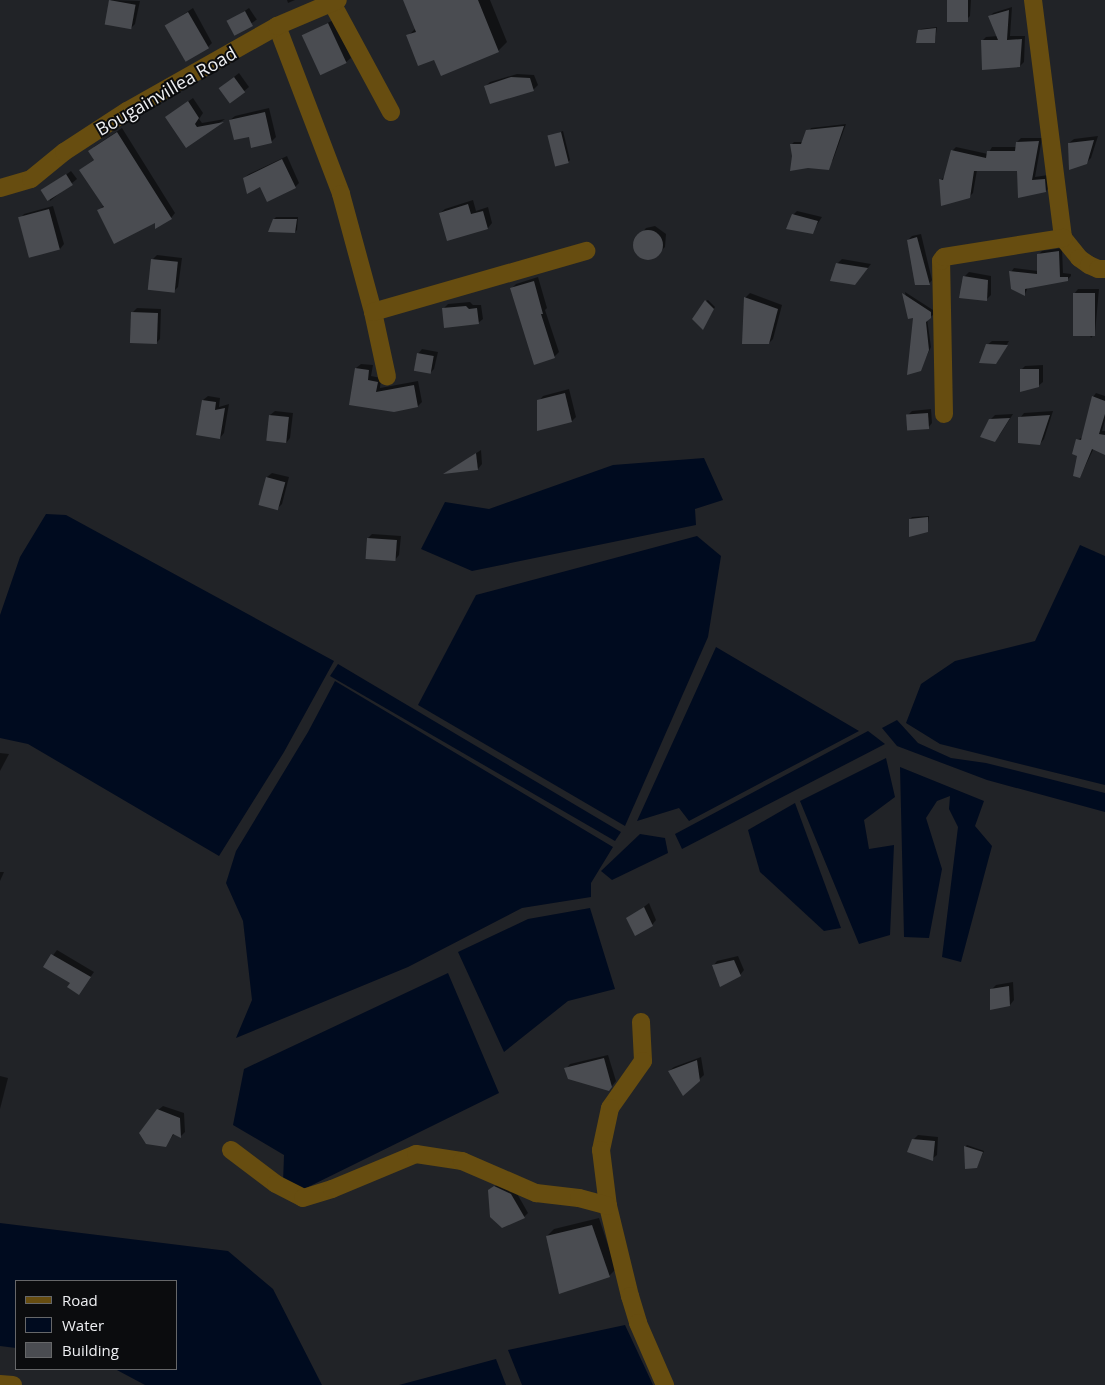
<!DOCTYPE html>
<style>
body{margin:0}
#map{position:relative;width:1105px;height:1385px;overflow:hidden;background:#212327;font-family:"Open Sans",sans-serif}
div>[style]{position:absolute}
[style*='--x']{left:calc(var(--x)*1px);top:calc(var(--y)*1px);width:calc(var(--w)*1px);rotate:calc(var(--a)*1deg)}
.water>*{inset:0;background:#000b1f}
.shadow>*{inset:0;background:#0007;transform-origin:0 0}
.building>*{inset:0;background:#4a4c51;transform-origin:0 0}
.round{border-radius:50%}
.minor>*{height:18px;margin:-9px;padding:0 9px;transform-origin:9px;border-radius:9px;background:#674d10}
span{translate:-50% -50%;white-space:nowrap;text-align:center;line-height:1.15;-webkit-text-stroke:4px #0b0c0e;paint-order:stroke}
.street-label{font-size:18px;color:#eeeff2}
.legend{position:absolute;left:15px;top:1280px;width:162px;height:90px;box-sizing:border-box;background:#0b0c0e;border:1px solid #666769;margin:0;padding:6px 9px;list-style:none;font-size:15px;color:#eeeff2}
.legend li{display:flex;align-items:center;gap:10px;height:25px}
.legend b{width:25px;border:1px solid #666769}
</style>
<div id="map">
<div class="water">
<i style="clip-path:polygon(704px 458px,723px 500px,695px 509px,696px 525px,472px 571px,421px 549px,445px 502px,489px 509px,613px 465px)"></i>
<i style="clip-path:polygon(46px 514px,66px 515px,334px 661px,284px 752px,219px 856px,28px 744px,0 738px,0 615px,20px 557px)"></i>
<i style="clip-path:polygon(697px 536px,721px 556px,708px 637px,625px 826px,418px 705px,476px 595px)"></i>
<i style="clip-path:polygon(1080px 545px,1105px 556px,1105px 785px,940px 744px,906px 723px,921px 684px,955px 661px,1035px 641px)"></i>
<i style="clip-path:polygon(716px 647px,859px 731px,689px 821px,679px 808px,637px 821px)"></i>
<i style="clip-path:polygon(338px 664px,621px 832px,615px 841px,330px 676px)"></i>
<i style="clip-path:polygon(335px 681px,613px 847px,591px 883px,591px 897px,522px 908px,408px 967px,236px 1038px,252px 1000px,243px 921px,226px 883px,236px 851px,308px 732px)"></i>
<i style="clip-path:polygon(897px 720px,918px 743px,951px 758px,986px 763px,1105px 793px,1105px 812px,987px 780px,897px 746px,882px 728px)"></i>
<i style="clip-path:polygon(868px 731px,885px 744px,682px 849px,675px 834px)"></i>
<i style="clip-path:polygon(886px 758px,895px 797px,864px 820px,869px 849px,894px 845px,890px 935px,859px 944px,800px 801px)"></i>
<i style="clip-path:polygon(900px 767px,984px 801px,975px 826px,992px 846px,961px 962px,942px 957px,958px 827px,949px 809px,950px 796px,937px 801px,926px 818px,942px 869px,929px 938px,904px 937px)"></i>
<i style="clip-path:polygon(795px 803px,841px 928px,824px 931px,760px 872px,748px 830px)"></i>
<i style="clip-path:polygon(640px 834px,665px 838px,668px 853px,612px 880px,601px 871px)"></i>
<i style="clip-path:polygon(590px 908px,615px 989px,568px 1001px,504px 1052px,458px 952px,528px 919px)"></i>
<i style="clip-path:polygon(448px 973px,499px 1093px,298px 1192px,283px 1183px,284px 1155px,233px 1125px,244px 1069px)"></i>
<i style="clip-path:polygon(0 1223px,228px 1251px,273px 1289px,322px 1385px,145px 1385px,115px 1369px,176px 1369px,176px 1281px,16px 1281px,16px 1348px,0 1346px)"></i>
<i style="clip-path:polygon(625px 1325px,653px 1385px,522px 1385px,508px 1350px)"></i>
<i style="clip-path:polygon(496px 1359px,506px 1385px,399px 1385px)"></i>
</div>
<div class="shadow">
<i style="clip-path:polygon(111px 0,140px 1px,135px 24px,131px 28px,106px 24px)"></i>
<i style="clip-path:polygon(287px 0,295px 0,288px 3px)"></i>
<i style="clip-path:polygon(404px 0,490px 0,507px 42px,498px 51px,435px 58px,408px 36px,416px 28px)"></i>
<i style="clip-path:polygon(948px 0,971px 0,970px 16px,965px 21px)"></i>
<i style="clip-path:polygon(1012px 7px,1010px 36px,1025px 36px,1024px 62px,1020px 66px,982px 41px,986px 37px,998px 36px,990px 17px,993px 13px)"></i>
<i style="clip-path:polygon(193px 8px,212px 43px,208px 47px,166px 26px)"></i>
<i style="left:249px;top:8px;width:14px;height:24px;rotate:56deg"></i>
<i style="clip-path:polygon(333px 20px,351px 58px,346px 62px,304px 36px)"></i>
<i style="clip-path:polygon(937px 27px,935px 41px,919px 31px,921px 29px)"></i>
<i style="clip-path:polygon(239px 73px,249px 87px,231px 102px,225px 84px)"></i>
<i style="clip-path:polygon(517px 74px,534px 75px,538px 85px,533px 90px,486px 86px,490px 82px)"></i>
<i style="clip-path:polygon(193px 98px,203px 113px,199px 119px,202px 123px,225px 119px,186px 146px,167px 117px)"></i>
<i style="clip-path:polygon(269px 108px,276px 137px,271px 142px,230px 120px,235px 116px)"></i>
<i style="clip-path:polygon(846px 124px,833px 160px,830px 163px,793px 156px,791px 145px,794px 142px,803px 142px,811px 128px)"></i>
<i style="clip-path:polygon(122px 128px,175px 213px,171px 218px,157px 221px,99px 211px,104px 205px,80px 170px,95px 159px,94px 147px)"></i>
<i style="clip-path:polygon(563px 131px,570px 160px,568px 162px,550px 136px)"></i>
<i style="clip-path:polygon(1098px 136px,1091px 158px,1086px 163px,1069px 143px,1074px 139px)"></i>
<i style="clip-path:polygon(1021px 138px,1042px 138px,1035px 177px,1048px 175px,1050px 187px,1046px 191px,1018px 170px,977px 170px,973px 193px,969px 197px,941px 180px,945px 176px,952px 151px,956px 147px,988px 154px,992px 147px,1017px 147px,1017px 142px)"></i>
<i style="clip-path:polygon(287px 156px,299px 183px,295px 187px,261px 186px,244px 178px,249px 174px)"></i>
<i style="clip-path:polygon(71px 171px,77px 179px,50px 201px,48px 188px)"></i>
<i style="clip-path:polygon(473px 200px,476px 211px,488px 207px,492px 223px,488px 228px,448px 239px,440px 213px,445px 209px)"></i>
<i style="clip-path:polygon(53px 206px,64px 244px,60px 249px,20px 219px,24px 214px)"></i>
<i style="clip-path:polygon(797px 211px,822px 217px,812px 232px,793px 215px)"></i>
<i style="clip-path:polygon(276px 217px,298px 217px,297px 230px,295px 232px,274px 219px)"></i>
<i style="clip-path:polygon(655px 226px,666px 234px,665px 247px,653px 259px,643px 259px,636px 254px,633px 244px,646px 228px)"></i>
<i style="clip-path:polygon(921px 234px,932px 280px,929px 284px,908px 240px,912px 236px)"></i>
<i style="clip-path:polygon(1062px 248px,1063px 273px,1071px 274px,1071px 276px,1067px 280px,1028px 287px,1025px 294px,1011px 272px,1014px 268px,1038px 271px,1038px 255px,1042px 251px)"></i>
<i style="clip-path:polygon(157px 255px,182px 258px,178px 287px,174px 291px,153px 259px)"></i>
<i style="clip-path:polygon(842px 259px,871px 264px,859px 279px,837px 264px)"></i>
<i style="clip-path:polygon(969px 272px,991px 276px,991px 295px,987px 299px,964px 277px)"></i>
<i style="clip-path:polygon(538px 277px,547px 308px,545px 310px,559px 352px,554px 357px,512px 288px,516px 284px)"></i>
<i style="clip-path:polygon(1078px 289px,1099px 289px,1095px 333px,1091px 338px,1074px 294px)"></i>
<i style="clip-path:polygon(905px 292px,933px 310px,933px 315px,927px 319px,931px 347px,920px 370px,914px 317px,909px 317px)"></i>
<i style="clip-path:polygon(750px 293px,782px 305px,773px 339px,769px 343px,745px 298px)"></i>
<i style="clip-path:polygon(708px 300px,715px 307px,703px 328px,706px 301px)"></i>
<i style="clip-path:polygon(470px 302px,473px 305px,481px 305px,483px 319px,478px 323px,443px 309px,448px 304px)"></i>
<i style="clip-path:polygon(137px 308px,161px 309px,160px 339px,156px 343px,132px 313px)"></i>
<i style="clip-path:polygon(992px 341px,1009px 341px,997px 360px,987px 345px)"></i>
<i style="clip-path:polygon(422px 349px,438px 352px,434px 369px,430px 373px,418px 354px)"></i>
<i style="clip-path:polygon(361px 364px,373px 365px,371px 376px,381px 378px,380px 388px,418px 381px,422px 402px,418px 406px,351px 404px,356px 368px)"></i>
<i style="clip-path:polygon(1043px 365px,1043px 382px,1038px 386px,1021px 370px,1025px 366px)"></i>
<i style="clip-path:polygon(569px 389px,576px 417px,572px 421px,539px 401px,543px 396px)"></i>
<i style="clip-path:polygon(1096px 393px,1105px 396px,1105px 420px,1102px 431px,1105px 431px,1105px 453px,1094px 448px,1080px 477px,1077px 440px,1083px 437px,1093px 397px)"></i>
<i style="clip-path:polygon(208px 396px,220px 398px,219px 407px,229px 404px,224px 433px,220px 438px,203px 400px)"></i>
<i style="clip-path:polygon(931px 409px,932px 423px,928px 428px,908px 415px,912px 411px)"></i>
<i style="clip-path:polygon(275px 411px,293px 413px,290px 438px,286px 443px,270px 415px)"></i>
<i style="clip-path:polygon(1053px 411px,1044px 439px,1040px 444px,1020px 418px,1024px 413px)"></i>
<i style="clip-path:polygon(1013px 414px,999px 436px,990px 420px,995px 415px)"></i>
<i style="clip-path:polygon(481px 450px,482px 464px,478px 469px,446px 473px)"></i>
<i style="clip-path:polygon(272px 473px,289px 477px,282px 504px,278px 508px,267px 477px)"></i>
<i style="clip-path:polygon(929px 516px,927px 531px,910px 519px,912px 517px)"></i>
<i style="clip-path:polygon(372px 534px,401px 536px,399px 555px,395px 560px,368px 538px)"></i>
<i style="clip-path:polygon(0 753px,9px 754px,0 771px)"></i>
<i style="clip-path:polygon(0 872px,4px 872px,0 881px)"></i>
<i style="clip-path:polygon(649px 903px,656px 920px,652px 925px,628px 919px)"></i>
<i style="clip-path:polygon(57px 950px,94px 972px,79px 993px,71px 982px,45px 966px)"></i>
<i style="clip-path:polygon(738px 956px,744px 970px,740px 975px,713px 966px,717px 961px)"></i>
<i style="clip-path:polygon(1013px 982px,1014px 1000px,1010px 1005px,991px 990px,996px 985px)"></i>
<i style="clip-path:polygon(608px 1055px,616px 1081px,609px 1090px,566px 1069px,570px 1064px)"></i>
<i style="clip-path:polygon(701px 1057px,704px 1075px,683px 1094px,669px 1071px,674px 1067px)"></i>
<i style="clip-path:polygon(0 1076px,8px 1078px,0 1109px)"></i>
<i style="clip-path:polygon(163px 1106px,184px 1113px,185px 1132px,181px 1136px,174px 1134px,165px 1146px,158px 1110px)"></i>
<i style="clip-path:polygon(918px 1135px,938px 1137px,937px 1155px,932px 1159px,913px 1140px)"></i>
<i style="clip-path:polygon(967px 1145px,984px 1151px,977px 1167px,965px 1147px)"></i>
<i style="clip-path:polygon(499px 1183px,515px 1190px,528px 1213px,524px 1217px,489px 1191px)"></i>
<i style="clip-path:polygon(599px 1218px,616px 1269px,609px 1276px,547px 1236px,554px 1229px)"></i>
</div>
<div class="building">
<i style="left:109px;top:0;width:27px;height:25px;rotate:10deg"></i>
<i style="clip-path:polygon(403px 0,478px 0,499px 52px,441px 76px,434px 60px,418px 66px,406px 35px,416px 32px)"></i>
<i style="left:947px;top:0;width:21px;height:22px"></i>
<i style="clip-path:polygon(1009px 10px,1007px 40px,1022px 39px,1020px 67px,982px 70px,981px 40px,998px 40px,988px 16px)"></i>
<i style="left:245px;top:11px;width:17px;height:21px;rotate:62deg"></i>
<i style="left:188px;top:12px;width:42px;height:27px;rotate:60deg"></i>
<i style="left:328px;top:23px;width:44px;height:29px;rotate:65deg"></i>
<i style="clip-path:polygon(936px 28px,935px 43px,916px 43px,918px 30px)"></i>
<i style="left:234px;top:77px;width:19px;height:19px;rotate:54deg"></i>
<i style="clip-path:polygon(511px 77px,530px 78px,534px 91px,490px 104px,484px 86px)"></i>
<i style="clip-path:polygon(188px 101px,199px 118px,195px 124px,197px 127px,224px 122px,186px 148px,165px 117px)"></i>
<i style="clip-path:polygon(265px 112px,272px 143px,251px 148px,249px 137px,234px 140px,229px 120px)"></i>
<i style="clip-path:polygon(844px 126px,829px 170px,808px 168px,790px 171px,792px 156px,790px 144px,801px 144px,806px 130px)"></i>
<i style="clip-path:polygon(117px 132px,172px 219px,155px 229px,155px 223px,114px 244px,97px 210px,104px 207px,79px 170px,94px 160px,88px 151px)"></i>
<i style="left:561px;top:132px;width:32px;height:14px;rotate:76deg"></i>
<i style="clip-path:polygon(1094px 140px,1087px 164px,1069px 170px,1068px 143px)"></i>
<i style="clip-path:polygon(1039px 141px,1032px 180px,1045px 179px,1046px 192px,1018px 198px,1017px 171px,974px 171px,970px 198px,941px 206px,939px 179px,943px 180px,951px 150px,986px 158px,987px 151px,1015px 151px,1016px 142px)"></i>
<i style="clip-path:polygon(282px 159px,296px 188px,267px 202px,260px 187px,247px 194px,243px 178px)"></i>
<i style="left:66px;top:174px;width:13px;height:30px;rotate:58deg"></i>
<i style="clip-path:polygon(468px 204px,471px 214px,483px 211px,488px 229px,447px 241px,439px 213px)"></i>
<i style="left:49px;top:209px;width:42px;height:32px;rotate:75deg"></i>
<i style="clip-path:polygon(792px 214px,818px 221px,813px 234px,786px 229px)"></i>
<i style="clip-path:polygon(273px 219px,297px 219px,295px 233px,268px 232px)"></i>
<i class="round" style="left:633px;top:230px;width:30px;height:30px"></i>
<i style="clip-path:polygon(917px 237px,930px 285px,915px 285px,907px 240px)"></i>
<i style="clip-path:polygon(1059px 251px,1060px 277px,1068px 277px,1068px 281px,1025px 289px,1025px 296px,1011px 289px,1009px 271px,1037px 274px,1037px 254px)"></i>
<i style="left:151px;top:259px;width:27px;height:31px;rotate:6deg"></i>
<i style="clip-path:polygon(836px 263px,868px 268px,855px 285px,830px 281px)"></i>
<i style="clip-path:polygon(963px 276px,988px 280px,987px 301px,959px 298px)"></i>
<i style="clip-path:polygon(534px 281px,543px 314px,541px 314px,555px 358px,534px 365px,510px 288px)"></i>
<i style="clip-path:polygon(902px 293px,931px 312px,931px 318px,926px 322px,929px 350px,921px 371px,907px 375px,913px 318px,908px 319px)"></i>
<i style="left:1073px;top:293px;width:22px;height:43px"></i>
<i style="clip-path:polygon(744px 297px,778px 309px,769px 344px,742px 344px)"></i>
<i style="clip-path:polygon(705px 300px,714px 309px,703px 330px,692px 319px)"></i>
<i style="clip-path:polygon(466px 306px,469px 309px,477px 308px,479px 324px,444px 328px,442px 308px)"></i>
<i style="left:131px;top:312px;width:27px;height:31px;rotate:2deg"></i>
<i style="clip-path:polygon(986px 344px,1008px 345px,996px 364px,979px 363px)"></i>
<i style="left:417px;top:353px;width:17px;height:18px;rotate:10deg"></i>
<i style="clip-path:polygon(355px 368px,369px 370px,368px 380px,378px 382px,376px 392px,414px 385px,418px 407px,394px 412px,349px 405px)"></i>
<i style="clip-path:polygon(1020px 369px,1039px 369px,1039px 387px,1020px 392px)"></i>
<i style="clip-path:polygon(565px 393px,572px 422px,537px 431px,537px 400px)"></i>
<i style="clip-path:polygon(1092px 396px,1105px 401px,1105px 414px,1099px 434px,1105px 435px,1105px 455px,1092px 449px,1080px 478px,1073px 476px,1077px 456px,1072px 454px,1076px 439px,1081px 440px)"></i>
<i style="clip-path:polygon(202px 400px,216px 402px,215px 410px,225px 408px,220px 439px,196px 435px)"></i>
<i style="left:928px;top:413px;width:16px;height:22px;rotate:86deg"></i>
<i style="left:269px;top:415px;width:20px;height:26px;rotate:6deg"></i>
<i style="clip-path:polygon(1050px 415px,1040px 445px,1018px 443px,1018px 417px)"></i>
<i style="clip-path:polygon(1010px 418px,995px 442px,980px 437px,989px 419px)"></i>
<i style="clip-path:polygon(476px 453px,478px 470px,443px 474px)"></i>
<i style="left:266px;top:477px;width:20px;height:29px;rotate:15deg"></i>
<i style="clip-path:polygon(928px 517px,928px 532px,909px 537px,909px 519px)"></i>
<i style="left:367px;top:538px;width:30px;height:21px;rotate:4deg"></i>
<i style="clip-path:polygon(644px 907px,653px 926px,635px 936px,626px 918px)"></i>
<i style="clip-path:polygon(51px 954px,91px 977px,79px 995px,67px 987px,70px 983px,43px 967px)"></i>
<i style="clip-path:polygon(734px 960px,741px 976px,720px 987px,712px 965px)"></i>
<i style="clip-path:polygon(1009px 986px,1010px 1006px,990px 1010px,990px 989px)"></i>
<i style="clip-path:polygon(604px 1058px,612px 1087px,609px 1091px,568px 1079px,564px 1068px)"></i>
<i style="clip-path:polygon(697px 1060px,700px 1081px,683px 1096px,668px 1071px)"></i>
<i style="clip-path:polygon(157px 1109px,180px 1118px,181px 1138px,173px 1134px,166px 1147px,146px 1144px,139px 1133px)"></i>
<i style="clip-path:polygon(912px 1139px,935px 1141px,933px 1161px,907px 1152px)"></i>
<i style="clip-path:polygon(964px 1146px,983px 1152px,977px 1168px,965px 1169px)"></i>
<i style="clip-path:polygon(494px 1186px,511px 1194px,525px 1218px,502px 1228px,490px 1217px,488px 1190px)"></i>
<i style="clip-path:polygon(592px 1225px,610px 1277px,559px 1294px,546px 1236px)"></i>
</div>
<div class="minor">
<i style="--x:1033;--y:0;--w:240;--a:82.8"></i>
<i style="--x:1063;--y:238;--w:26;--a:51"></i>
<i style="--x:1079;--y:258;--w:12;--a:35"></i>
<i style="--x:1089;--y:265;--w:10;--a:24"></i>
<i style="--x:1098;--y:269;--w:7;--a:0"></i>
<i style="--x:332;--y:3;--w:124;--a:61.6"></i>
<i style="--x:277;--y:26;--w:180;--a:69.1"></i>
<i style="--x:341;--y:194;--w:122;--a:74.8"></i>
<i style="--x:373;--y:312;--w:66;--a:77.8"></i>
<i style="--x:0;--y:188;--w:32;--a:-16"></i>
<i style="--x:31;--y:179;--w:43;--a:-39.3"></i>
<i style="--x:64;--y:152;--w:75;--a:-33.1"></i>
<i style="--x:127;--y:111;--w:172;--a:-29.5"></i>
<i style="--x:277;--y:26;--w:66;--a:-23.1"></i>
<i style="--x:373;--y:312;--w:222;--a:-16"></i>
<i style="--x:944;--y:414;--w:153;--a:-91.1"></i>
<i style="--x:941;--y:261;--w:5;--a:-53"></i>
<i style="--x:944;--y:257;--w:121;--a:-9.1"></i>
<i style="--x:641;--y:1022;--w:39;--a:87"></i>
<i style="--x:643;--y:1061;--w:57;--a:125.1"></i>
<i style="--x:610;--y:1108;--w:43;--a:102.1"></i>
<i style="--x:601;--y:1150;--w:56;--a:82.9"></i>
<i style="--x:608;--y:1206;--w:93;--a:76.3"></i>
<i style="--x:630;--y:1296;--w:28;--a:73"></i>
<i style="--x:638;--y:1323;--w:68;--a:66.5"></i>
<i style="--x:231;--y:1150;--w:56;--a:37.1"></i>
<i style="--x:276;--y:1184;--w:30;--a:27"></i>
<i style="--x:303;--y:1198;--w:30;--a:-17"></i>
<i style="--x:332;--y:1189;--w:91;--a:-22.6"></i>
<i style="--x:416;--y:1154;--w:47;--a:8.7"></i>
<i style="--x:462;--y:1161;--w:81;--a:23.4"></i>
<i style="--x:536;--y:1193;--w:43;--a:6.6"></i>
<i style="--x:579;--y:1198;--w:30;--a:15"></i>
<i style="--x:0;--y:1384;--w:13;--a:4"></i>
</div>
<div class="street-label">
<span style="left:166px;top:91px;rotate:-30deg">Bougainvillea Road</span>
</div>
<ul class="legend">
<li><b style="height:6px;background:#674d10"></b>Road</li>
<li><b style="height:14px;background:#000b1f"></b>Water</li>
<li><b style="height:14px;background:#4a4c51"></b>Building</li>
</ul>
</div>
